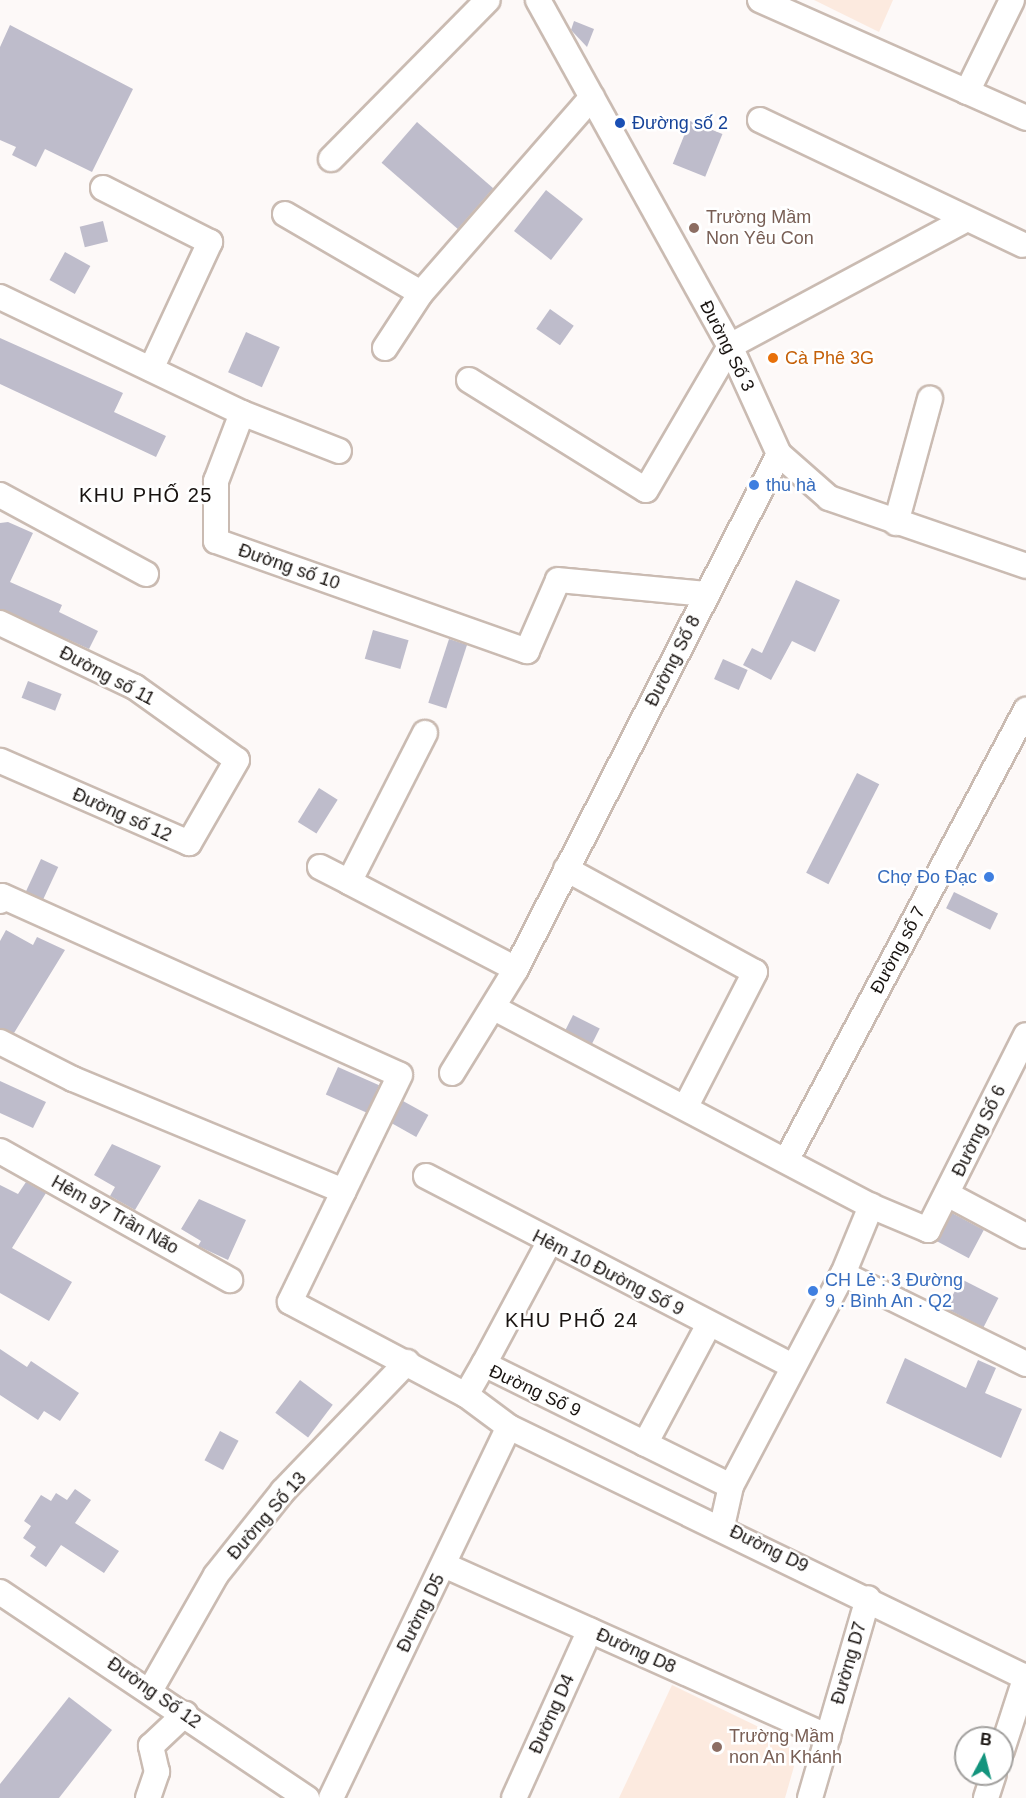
<!DOCTYPE html>
<meta charset="utf-8">
<style>
body{margin:0}
#map{position:relative;width:1026px;height:1798px;overflow:hidden;background:#fdf9f8;font-family:Arial,sans-serif}
div>[style]{position:absolute}
[style*='--x']{left:calc(var(--x)*1px);top:calc(var(--y)*1px);width:calc(var(--w)*1px);rotate:calc(var(--a)*1deg)}
.built>*{inset:0;background:#fceadf}
.building>*{inset:0;background:#bebccb;transform-origin:0 0}
.roads{filter:drop-shadow(2px 0 #cabbb2) drop-shadow(-2px 0 #cabbb2) drop-shadow(0 2px #cabbb2) drop-shadow(0 -2px #cabbb2)}
.minor>*{height:24px;margin:-12px;padding:0 12px;transform-origin:12px;border-radius:12px;background:#fff}
.dots>*{width:16px;height:16px;translate:-50% -50%;box-sizing:border-box;border:3px solid #fff;border-radius:50%}
span{translate:-50% -50%;white-space:nowrap;text-align:center;line-height:1.15;-webkit-text-stroke:5px #fff;paint-order:stroke}
.transit-label{font-size:18px;color:#164399}
.left{translate:0 -50%;text-align:left}
.education-label{font-size:18px;color:#785e54}
.street-label{font-size:18px;color:#181310}
.food-label{font-size:18px;color:#c56008}
.shop-label{font-size:18px;color:#366cbe}
.right{translate:-100% -50%;text-align:right}
.neighbourhood-label{font-size:20px;color:#181310;letter-spacing:1.5px}
.north{position:absolute;left:954px;top:1726px;width:60px;height:60px;box-sizing:border-box;background:#fff;border:2px solid #a3a19f;border-radius:50%;rotate:7deg;font-size:16px;font-weight:700;line-height:24px;text-align:center;color:#181310}
.north::after{content:'';display:block;margin:auto;width:21px;height:27px;background:#13947d;clip-path:polygon(50% 0,100% 100%,50% 72%,0 100%)}
</style>
<div id="map">
<div class="built">
<i style="clip-path:polygon(814px 0,893px 0,879px 32px)"></i>
<i style="clip-path:polygon(672px 1685px,788px 1741px,795px 1763px,785px 1798px,619px 1798px)"></i>
</div>
<div class="building">
<i style="clip-path:polygon(574px 21px,594px 29px,587px 47px,571px 30px)"></i>
<i style="clip-path:polygon(10px 25px,133px 89px,92px 172px,45px 149px,36px 167px,12px 155px,16px 147px,0 140px,0 47px)"></i>
<i style="left:690px;top:121px;width:35px;height:46px;rotate:22deg"></i>
<i style="left:417px;top:122px;width:101px;height:54px;rotate:41deg"></i>
<i style="left:546px;top:190px;width:47px;height:52px;rotate:38deg"></i>
<i style="left:103px;top:221px;width:21px;height:24px;rotate:76deg"></i>
<i style="left:65px;top:252px;width:29px;height:32px;rotate:29deg"></i>
<i style="left:550px;top:309px;width:29px;height:24px;rotate:35deg"></i>
<i style="left:246px;top:332px;width:37px;height:44px;rotate:24deg"></i>
<i style="clip-path:polygon(0 338px,123px 393px,114px 412px,166px 436px,156px 457px,0 384px)"></i>
<i style="clip-path:polygon(8px 522px,33px 533px,10px 582px,62px 605px,59px 612px,98px 631px,89px 649px,0 609px,0 523px)"></i>
<i style="clip-path:polygon(796px 580px,840px 600px,815px 652px,792px 641px,771px 680px,743px 665px,752px 648px,762px 653px)"></i>
<i style="left:373px;top:630px;width:37px;height:30px;rotate:16deg"></i>
<i style="left:449px;top:639px;width:19px;height:67px;rotate:18deg"></i>
<i style="left:723px;top:659px;width:27px;height:22px;rotate:24deg"></i>
<i style="left:28px;top:681px;width:36px;height:18px;rotate:21deg"></i>
<i style="left:857px;top:773px;width:25px;height:112px;rotate:27deg"></i>
<i style="left:319px;top:788px;width:22px;height:40px;rotate:32deg"></i>
<i style="left:41px;top:859px;width:19px;height:36px;rotate:25deg"></i>
<i style="left:954px;top:892px;width:49px;height:18px;rotate:26deg"></i>
<i style="clip-path:polygon(6px 930px,33px 945px,37px 937px,65px 950px,14px 1033px,0 1028px,0 941px)"></i>
<i style="left:573px;top:1015px;width:30px;height:17px;rotate:27deg"></i>
<i style="left:338px;top:1067px;width:45px;height:30px;rotate:24deg"></i>
<i style="clip-path:polygon(0 1081px,46px 1102px,33px 1128px,0 1113px)"></i>
<i style="left:403px;top:1101px;width:29px;height:25px;rotate:29deg"></i>
<i style="clip-path:polygon(112px 1144px,161px 1166px,135px 1210px,110px 1196px,115px 1187px,94px 1175px)"></i>
<i style="clip-path:polygon(26px 1182px,46px 1193px,12px 1248px,72px 1282px,49px 1321px,0 1293px,0 1185px,18px 1194px)"></i>
<i style="clip-path:polygon(199px 1199px,246px 1220px,228px 1260px,198px 1246px,201px 1241px,181px 1229px)"></i>
<i style="left:952px;top:1213px;width:36px;height:32px;rotate:28deg"></i>
<i style="left:961px;top:1279px;width:42px;height:33px;rotate:27deg"></i>
<i style="clip-path:polygon(0 1349px,27px 1367px,31px 1361px,79px 1393px,60px 1421px,44px 1411px,38px 1420px,0 1395px)"></i>
<i style="clip-path:polygon(905px 1358px,966px 1388px,978px 1360px,996px 1368px,985px 1393px,1022px 1409px,1001px 1458px,886px 1403px)"></i>
<i style="left:300px;top:1380px;width:41px;height:41px;rotate:37deg"></i>
<i style="left:220px;top:1431px;width:21px;height:33px;rotate:28deg"></i>
<i style="clip-path:polygon(75px 1489px,91px 1500px,75px 1523px,119px 1551px,104px 1573px,61px 1545px,46px 1567px,30px 1556px,36px 1547px,23px 1538px,31px 1526px,24px 1521px,41px 1495px,51px 1501px,56px 1493px,67px 1500px)"></i>
<i style="clip-path:polygon(69px 1697px,112px 1730px,59px 1798px,0 1798px,0 1784px)"></i>
</div>
<div class="roads">
<div class="minor">
<i style="--x:538;--y:0;--w:396;--a:61"></i>
<i style="--x:730;--y:346;--w:119;--a:65.6"></i>
<i style="--x:779;--y:454;--w:67;--a:41.3"></i>
<i style="--x:829;--y:498;--w:208;--a:19"></i>
<i style="--x:760;--y:0;--w:291;--a:23.9"></i>
<i style="--x:967;--y:92;--w:102;--a:-63.9"></i>
<i style="--x:760;--y:120;--w:291;--a:25.4"></i>
<i style="--x:331;--y:159;--w:223;--a:-45.4"></i>
<i style="--x:103;--y:188;--w:120;--a:26.8"></i>
<i style="--x:210;--y:242;--w:140;--a:114.9"></i>
<i style="--x:285;--y:214;--w:157;--a:30.2"></i>
<i style="--x:0;--y:297;--w:268;--a:25.6"></i>
<i style="--x:242;--y:413;--w:104;--a:21.4"></i>
<i style="--x:385;--y:348;--w:66;--a:-56.8"></i>
<i style="--x:421;--y:293;--w:260;--a:-48.9"></i>
<i style="--x:469;--y:380;--w:208;--a:31.9"></i>
<i style="--x:646;--y:490;--w:167;--a:-59.7"></i>
<i style="--x:730;--y:346;--w:267;--a:-28.2"></i>
<i style="--x:242;--y:413;--w:73;--a:110.9"></i>
<i style="--x:216;--y:481;--w:60;--a:90"></i>
<i style="--x:216;--y:541;--w:330;--a:19.5"></i>
<i style="--x:527;--y:651;--w:77;--a:-66.4"></i>
<i style="--x:558;--y:580;--w:150;--a:5.4"></i>
<i style="--x:0;--y:495;--w:166;--a:28.4"></i>
<i style="--x:896;--y:523;--w:129;--a:-74.7"></i>
<i style="--x:0;--y:623;--w:149;--a:25.4"></i>
<i style="--x:135;--y:687;--w:125;--a:35.6"></i>
<i style="--x:237;--y:760;--w:96;--a:120"></i>
<i style="--x:189;--y:843;--w:206;--a:-156.5"></i>
<i style="--x:425;--y:733;--w:167;--a:117"></i>
<i style="--x:349;--y:882;--w:188;--a:27.5"></i>
<i style="--x:320;--y:867;--w:33;--a:27"></i>
<i style="--x:566;--y:869;--w:215;--a:28.6"></i>
<i style="--x:755;--y:972;--w:151;--a:117.2"></i>
<i style="--x:0;--y:901;--w:5;--a:-68"></i>
<i style="--x:2;--y:896;--w:436;--a:24.2"></i>
<i style="--x:400;--y:1075;--w:252;--a:115.9"></i>
<i style="--x:290;--y:1302;--w:199;--a:27.9"></i>
<i style="--x:466;--y:1395;--w:36;--a:-60"></i>
<i style="--x:484;--y:1364;--w:275;--a:26.3"></i>
<i style="--x:494;--y:1008;--w:426;--a:27.7"></i>
<i style="--x:871;--y:1206;--w:62;--a:22.8"></i>
<i style="--x:928;--y:1230;--w:218;--a:-63.3"></i>
<i style="--x:0;--y:1042;--w:82;--a:26.9"></i>
<i style="--x:73;--y:1079;--w:293;--a:22.5"></i>
<i style="--x:452;--y:1073;--w:122;--a:-58.4"></i>
<i style="--x:516;--y:969;--w:578;--a:-62.95"></i>
<i style="--x:0;--y:1151;--w:264;--a:29.3"></i>
<i style="--x:787;--y:1159;--w:509;--a:-61.97"></i>
<i style="--x:426;--y:1176;--w:413;--a:27.4"></i>
<i style="--x:947;--y:1194;--w:89;--a:28"></i>
<i style="--x:843;--y:1274;--w:204;--a:26.2"></i>
<i style="--x:484;--y:1364;--w:137;--a:-61.8"></i>
<i style="--x:466;--y:1395;--w:54;--a:36.7"></i>
<i style="--x:509;--y:1427;--w:573;--a:25.85"></i>
<i style="--x:645;--y:1444;--w:136;--a:-61.9"></i>
<i style="--x:722;--y:1526;--w:41;--a:-77.3"></i>
<i style="--x:731;--y:1486;--w:240;--a:-62.2"></i>
<i style="--x:843;--y:1274;--w:74;--a:-67.6"></i>
<i style="--x:444;--y:1565;--w:421;--a:24.1"></i>
<i style="--x:0;--y:1592;--w:370;--a:33.9"></i>
<i style="--x:151;--y:1689;--w:131;--a:-60.3"></i>
<i style="--x:216;--y:1575;--w:107;--a:-51.4"></i>
<i style="--x:283;--y:1491;--w:179;--a:-46.1"></i>
<i style="--x:1002;--y:1750;--w:78;--a:-72"></i>
<i style="--x:148;--y:1798;--w:28;--a:-71"></i>
<i style="--x:157;--y:1772;--w:27;--a:-103"></i>
<i style="--x:151;--y:1746;--w:47;--a:-43.3"></i>
<i style="--x:331;--y:1798;--w:411;--a:-64.4"></i>
<i style="--x:514;--y:1798;--w:184;--a:-65.7"></i>
<i style="--x:810;--y:1798;--w:208;--a:-73.8"></i>
<i style="--x:986;--y:1798;--w:25;--a:-72"></i>
</div>
</div>
<div class="dots">
<i style="left:620px;top:123px;background:#1a4fb4"></i>
<i style="left:694px;top:228px;background:#8d6e63"></i>
<i style="left:773px;top:358px;background:#e8710a"></i>
<i style="left:754px;top:485px;background:#3f7fe0"></i>
<i style="left:989px;top:877px;background:#3f7fe0"></i>
<i style="left:813px;top:1291px;background:#3f7fe0"></i>
<i style="left:717px;top:1747px;background:#8d6e63"></i>
</div>
<div class="transit-label">
<span class="left" style="left:632px;top:123px">Đường số 2</span>
</div>
<div class="education-label">
<span class="left" style="left:706px;top:228px">Trường Mầm<br>Non Yêu Con</span>
<span class="left" style="left:729px;top:1747px">Trường Mầm<br>non An Khánh</span>
</div>
<div class="street-label">
<span style="left:727px;top:346px;rotate:63deg">Đường Số 3</span>
<span style="left:289px;top:567px;rotate:19deg">Đường số 10</span>
<span style="left:673px;top:661px;rotate:-63deg">Đường Số 8</span>
<span style="left:107px;top:676px;rotate:28deg">Đường số 11</span>
<span style="left:122px;top:815px;rotate:24deg">Đường số 12</span>
<span style="left:898px;top:950px;rotate:-62deg">Đường số 7</span>
<span style="left:979px;top:1131px;rotate:-64deg">Đường Số 6</span>
<span style="left:115px;top:1215px;rotate:29deg">Hẻm 97 Trần Não</span>
<span style="left:608px;top:1273px;rotate:27deg">Hẻm 10 Đường Số 9</span>
<span style="left:535px;top:1391px;rotate:25deg">Đường Số 9</span>
<span style="left:267px;top:1516px;rotate:-49deg">Đường Số 13</span>
<span style="left:769px;top:1549px;rotate:26deg">Đường D9</span>
<span style="left:421px;top:1613px;rotate:-64deg">Đường D5</span>
<span style="left:636px;top:1651px;rotate:24deg">Đường D8</span>
<span style="left:849px;top:1663px;rotate:-74deg">Đường D7</span>
<span style="left:154px;top:1693px;rotate:35deg">Đường Số 12</span>
<span style="left:552px;top:1714px;rotate:-66deg">Đường D4</span>
</div>
<div class="food-label">
<span class="left" style="left:785px;top:358px">Cà Phê 3G</span>
</div>
<div class="shop-label">
<span class="left" style="left:766px;top:485px">thu hà</span>
<span class="right" style="left:977px;top:877px">Chợ Đo Đạc</span>
<span class="left" style="left:825px;top:1291px">CH Lẻ : 3 Đường<br>9 . Bình An . Q2</span>
</div>
<div class="neighbourhood-label">
<span style="left:146px;top:495px">KHU PHỐ 25</span>
<span style="left:572px;top:1320px">KHU PHỐ 24</span>
</div>
<div class="north">B</div>
</div>
